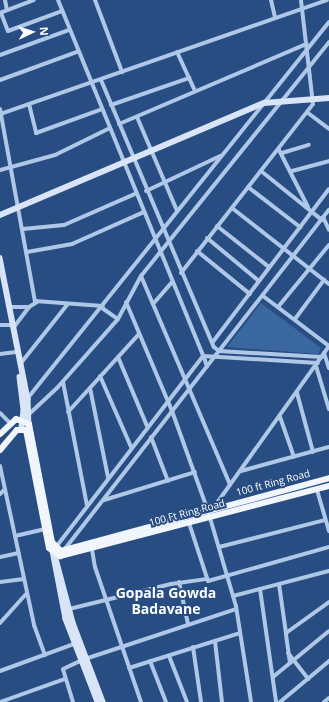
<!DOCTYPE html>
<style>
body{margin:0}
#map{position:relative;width:329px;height:702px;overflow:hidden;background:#274d83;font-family:"Open Sans",sans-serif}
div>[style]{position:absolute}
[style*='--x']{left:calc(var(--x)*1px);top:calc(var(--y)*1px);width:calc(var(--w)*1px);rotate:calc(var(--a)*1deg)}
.green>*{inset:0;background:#3b67a0}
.minor>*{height:4px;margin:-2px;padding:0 2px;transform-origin:2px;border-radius:2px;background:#b0c8e7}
.secondary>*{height:5.5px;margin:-2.75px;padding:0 2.75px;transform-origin:2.75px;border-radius:2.75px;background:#d9e5f6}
.primary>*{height:6px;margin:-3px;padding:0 3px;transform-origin:3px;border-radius:3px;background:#f1f6fd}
span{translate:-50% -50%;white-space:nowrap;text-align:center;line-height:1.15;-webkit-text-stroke:4px #274d83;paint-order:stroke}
.street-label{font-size:10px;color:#fff}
.district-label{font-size:14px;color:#fff;font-weight:700}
.north{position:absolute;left:12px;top:12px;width:40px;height:40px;-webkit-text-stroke:3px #274d83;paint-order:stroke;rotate:86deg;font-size:11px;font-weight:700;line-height:16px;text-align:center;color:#fff}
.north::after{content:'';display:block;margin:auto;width:14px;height:18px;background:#fff;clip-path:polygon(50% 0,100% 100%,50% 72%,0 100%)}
</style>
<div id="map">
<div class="green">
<i style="clip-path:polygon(261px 303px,321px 348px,318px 354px,227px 347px)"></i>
</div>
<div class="minor">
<i style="--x:5;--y:0;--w:10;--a:79"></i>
<i style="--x:58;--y:0;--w:384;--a:67.8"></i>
<i style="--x:203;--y:356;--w:115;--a:3.5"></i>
<i style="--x:95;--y:0;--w:77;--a:69.4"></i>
<i style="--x:271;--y:0;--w:18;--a:77"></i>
<i style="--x:0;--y:13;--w:36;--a:-21"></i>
<i style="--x:1;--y:13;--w:19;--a:69"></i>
<i style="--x:8;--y:31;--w:58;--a:-20.3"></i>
<i style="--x:177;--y:52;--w:43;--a:65.2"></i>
<i style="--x:0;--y:55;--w:73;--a:-19.9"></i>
<i style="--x:0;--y:80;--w:82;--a:-20"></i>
<i style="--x:101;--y:80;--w:290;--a:67.1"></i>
<i style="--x:214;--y:347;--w:6;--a:39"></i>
<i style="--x:219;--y:351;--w:103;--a:3.3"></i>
<i style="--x:29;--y:104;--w:30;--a:76"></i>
<i style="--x:36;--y:133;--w:68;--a:-19.8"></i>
<i style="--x:111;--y:105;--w:83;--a:-19.1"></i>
<i style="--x:0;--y:109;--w:195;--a:79.7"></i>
<i style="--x:35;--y:301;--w:68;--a:4.2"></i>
<i style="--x:308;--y:113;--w:26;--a:37"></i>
<i style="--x:0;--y:114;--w:346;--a:-19.2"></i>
<i style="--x:137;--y:117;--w:102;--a:66.9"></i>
<i style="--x:119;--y:124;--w:204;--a:-23.1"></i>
<i style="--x:279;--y:150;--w:64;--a:63"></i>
<i style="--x:282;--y:153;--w:28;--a:-17"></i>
<i style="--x:0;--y:170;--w:57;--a:-15.3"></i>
<i style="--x:55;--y:155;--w:59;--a:-26.1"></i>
<i style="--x:261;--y:171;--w:78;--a:38.8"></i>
<i style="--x:292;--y:171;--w:38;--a:-15"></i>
<i style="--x:248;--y:187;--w:66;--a:37.6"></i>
<i style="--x:146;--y:191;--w:82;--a:-25.3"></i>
<i style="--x:232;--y:208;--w:123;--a:38.1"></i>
<i style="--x:323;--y:217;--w:14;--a:65"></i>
<i style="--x:217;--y:226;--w:66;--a:38.3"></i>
<i style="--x:23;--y:229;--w:41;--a:-5.6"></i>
<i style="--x:64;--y:225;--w:77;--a:-23.6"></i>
<i style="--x:207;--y:238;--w:67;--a:39.6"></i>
<i style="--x:197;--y:251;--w:68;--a:39.1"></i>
<i style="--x:27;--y:252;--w:46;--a:-10.1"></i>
<i style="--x:72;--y:244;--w:79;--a:-24"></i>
<i style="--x:181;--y:273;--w:214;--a:-52"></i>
<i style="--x:313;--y:104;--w:105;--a:-96.6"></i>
<i style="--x:141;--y:276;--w:227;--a:66.9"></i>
<i style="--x:263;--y:296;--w:83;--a:37.1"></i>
<i style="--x:126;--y:302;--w:118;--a:67.1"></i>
<i style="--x:172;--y:411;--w:106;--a:70.2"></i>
<i style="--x:208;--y:511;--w:99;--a:73.6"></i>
<i style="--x:236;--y:606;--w:97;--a:81.1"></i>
<i style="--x:153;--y:304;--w:29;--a:-49"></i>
<i style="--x:10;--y:307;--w:19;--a:0"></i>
<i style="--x:278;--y:307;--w:80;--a:-50.6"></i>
<i style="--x:102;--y:308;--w:19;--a:35"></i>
<i style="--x:295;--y:319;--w:49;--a:-53.4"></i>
<i style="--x:0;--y:325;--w:10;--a:0"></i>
<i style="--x:14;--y:327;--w:25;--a:-53"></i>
<i style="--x:29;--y:307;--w:9;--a:-32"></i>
<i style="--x:212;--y:343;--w:193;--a:-52.8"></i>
<i style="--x:324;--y:353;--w:16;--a:72"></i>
<i style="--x:0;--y:354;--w:16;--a:-7"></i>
<i style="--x:118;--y:357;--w:75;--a:67.2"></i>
<i style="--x:204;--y:357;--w:10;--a:73"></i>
<i style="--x:21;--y:363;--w:74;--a:-51.6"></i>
<i style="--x:316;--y:366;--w:45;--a:73.2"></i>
<i style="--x:100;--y:376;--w:77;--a:66.4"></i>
<i style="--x:63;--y:382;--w:125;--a:79"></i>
<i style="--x:90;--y:388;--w:91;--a:78.6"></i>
<i style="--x:297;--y:393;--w:61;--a:74.8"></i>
<i style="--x:27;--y:399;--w:483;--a:-51.3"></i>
<i style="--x:68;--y:412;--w:105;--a:-47.7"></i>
<i style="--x:0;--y:413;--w:14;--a:45"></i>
<i style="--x:27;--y:416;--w:41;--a:-43"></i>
<i style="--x:57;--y:388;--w:92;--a:-48.5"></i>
<i style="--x:118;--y:319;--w:49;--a:-61.9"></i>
<i style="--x:141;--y:276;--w:300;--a:-51.2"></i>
<i style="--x:280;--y:417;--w:42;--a:70.7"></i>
<i style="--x:151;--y:437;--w:47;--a:68.9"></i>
<i style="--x:0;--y:466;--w:163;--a:77.9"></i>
<i style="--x:34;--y:625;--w:32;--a:70"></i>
<i style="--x:241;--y:471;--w:91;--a:-15.3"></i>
<i style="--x:317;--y:490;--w:43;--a:73.7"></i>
<i style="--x:0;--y:494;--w:7;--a:-45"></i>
<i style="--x:104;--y:500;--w:95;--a:-17.1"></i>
<i style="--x:212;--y:510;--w:201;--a:-54.5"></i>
<i style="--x:189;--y:523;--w:61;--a:71.9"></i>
<i style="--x:208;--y:581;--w:126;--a:-15.7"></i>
<i style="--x:15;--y:536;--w:31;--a:-13"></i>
<i style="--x:56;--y:547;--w:241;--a:-52.4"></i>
<i style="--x:219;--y:547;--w:109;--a:-14.3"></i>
<i style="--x:92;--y:549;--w:18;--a:81"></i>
<i style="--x:95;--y:567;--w:143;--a:71.2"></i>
<i style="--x:64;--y:550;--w:431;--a:-52.1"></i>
<i style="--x:0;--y:557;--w:19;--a:-12"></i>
<i style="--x:0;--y:582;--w:24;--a:-7"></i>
<i style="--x:179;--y:582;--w:43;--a:77.9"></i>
<i style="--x:279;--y:584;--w:49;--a:81.9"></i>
<i style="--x:260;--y:589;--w:114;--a:81.9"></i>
<i style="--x:233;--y:596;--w:99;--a:-14.6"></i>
<i style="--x:69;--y:609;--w:105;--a:-13.8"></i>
<i style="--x:171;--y:584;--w:35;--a:-8"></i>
<i style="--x:0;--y:623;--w:40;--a:-48"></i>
<i style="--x:215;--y:641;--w:61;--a:83.5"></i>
<i style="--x:193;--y:647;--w:56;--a:81.7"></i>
<i style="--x:288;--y:653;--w:33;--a:52"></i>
<i style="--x:169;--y:656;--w:49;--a:68.6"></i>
<i style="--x:150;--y:661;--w:44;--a:68.7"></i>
<i style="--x:290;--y:663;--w:30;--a:-98"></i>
<i style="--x:286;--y:633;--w:53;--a:-35.8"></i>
<i style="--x:129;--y:668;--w:116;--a:-17.5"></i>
<i style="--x:0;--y:671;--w:79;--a:-20"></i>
<i style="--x:273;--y:677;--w:72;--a:-39.4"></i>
<i style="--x:0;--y:702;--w:69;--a:-19.5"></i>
<i style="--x:73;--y:702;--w:34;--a:-107"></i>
<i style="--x:63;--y:669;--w:21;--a:-25"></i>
<i style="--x:82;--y:660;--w:162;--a:-18.3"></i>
<i style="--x:280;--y:702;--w:64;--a:-39.9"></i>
<i style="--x:324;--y:702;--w:6;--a:-39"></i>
</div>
<div class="secondary">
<i style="--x:0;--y:215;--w:287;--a:-23"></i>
<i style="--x:264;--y:103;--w:65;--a:-4.4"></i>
<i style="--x:0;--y:258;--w:144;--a:78.8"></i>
<i style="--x:28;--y:399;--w:28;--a:88"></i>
<i style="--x:20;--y:377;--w:34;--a:83"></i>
<i style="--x:24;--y:411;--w:17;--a:97"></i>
<i style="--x:52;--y:546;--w:74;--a:79.1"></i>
<i style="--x:66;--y:619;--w:89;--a:68.9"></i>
<i style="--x:56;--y:559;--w:66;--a:75.1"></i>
<i style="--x:73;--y:623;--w:85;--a:69.2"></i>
</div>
<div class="primary">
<i style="--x:0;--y:434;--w:22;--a:-43"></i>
<i style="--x:16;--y:419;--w:14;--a:21"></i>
<i style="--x:29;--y:424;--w:120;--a:79"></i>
<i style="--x:52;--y:542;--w:13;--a:45"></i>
<i style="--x:61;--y:551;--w:278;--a:-15.2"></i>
<i style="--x:0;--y:450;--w:26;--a:-50"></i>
<i style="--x:17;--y:430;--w:9;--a:0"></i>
<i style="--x:26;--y:430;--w:120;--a:79"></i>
<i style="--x:49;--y:548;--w:14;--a:36"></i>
<i style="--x:60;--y:556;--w:278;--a:-14.6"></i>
</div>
<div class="street-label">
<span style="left:273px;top:483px;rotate:-15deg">100 ft Ring Road</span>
<span style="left:187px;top:513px;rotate:-15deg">100 Ft Ring Road</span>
</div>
<div class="district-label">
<span style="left:166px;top:601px">Gopala Gowda<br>Badavane</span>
</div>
<div class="north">N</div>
</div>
